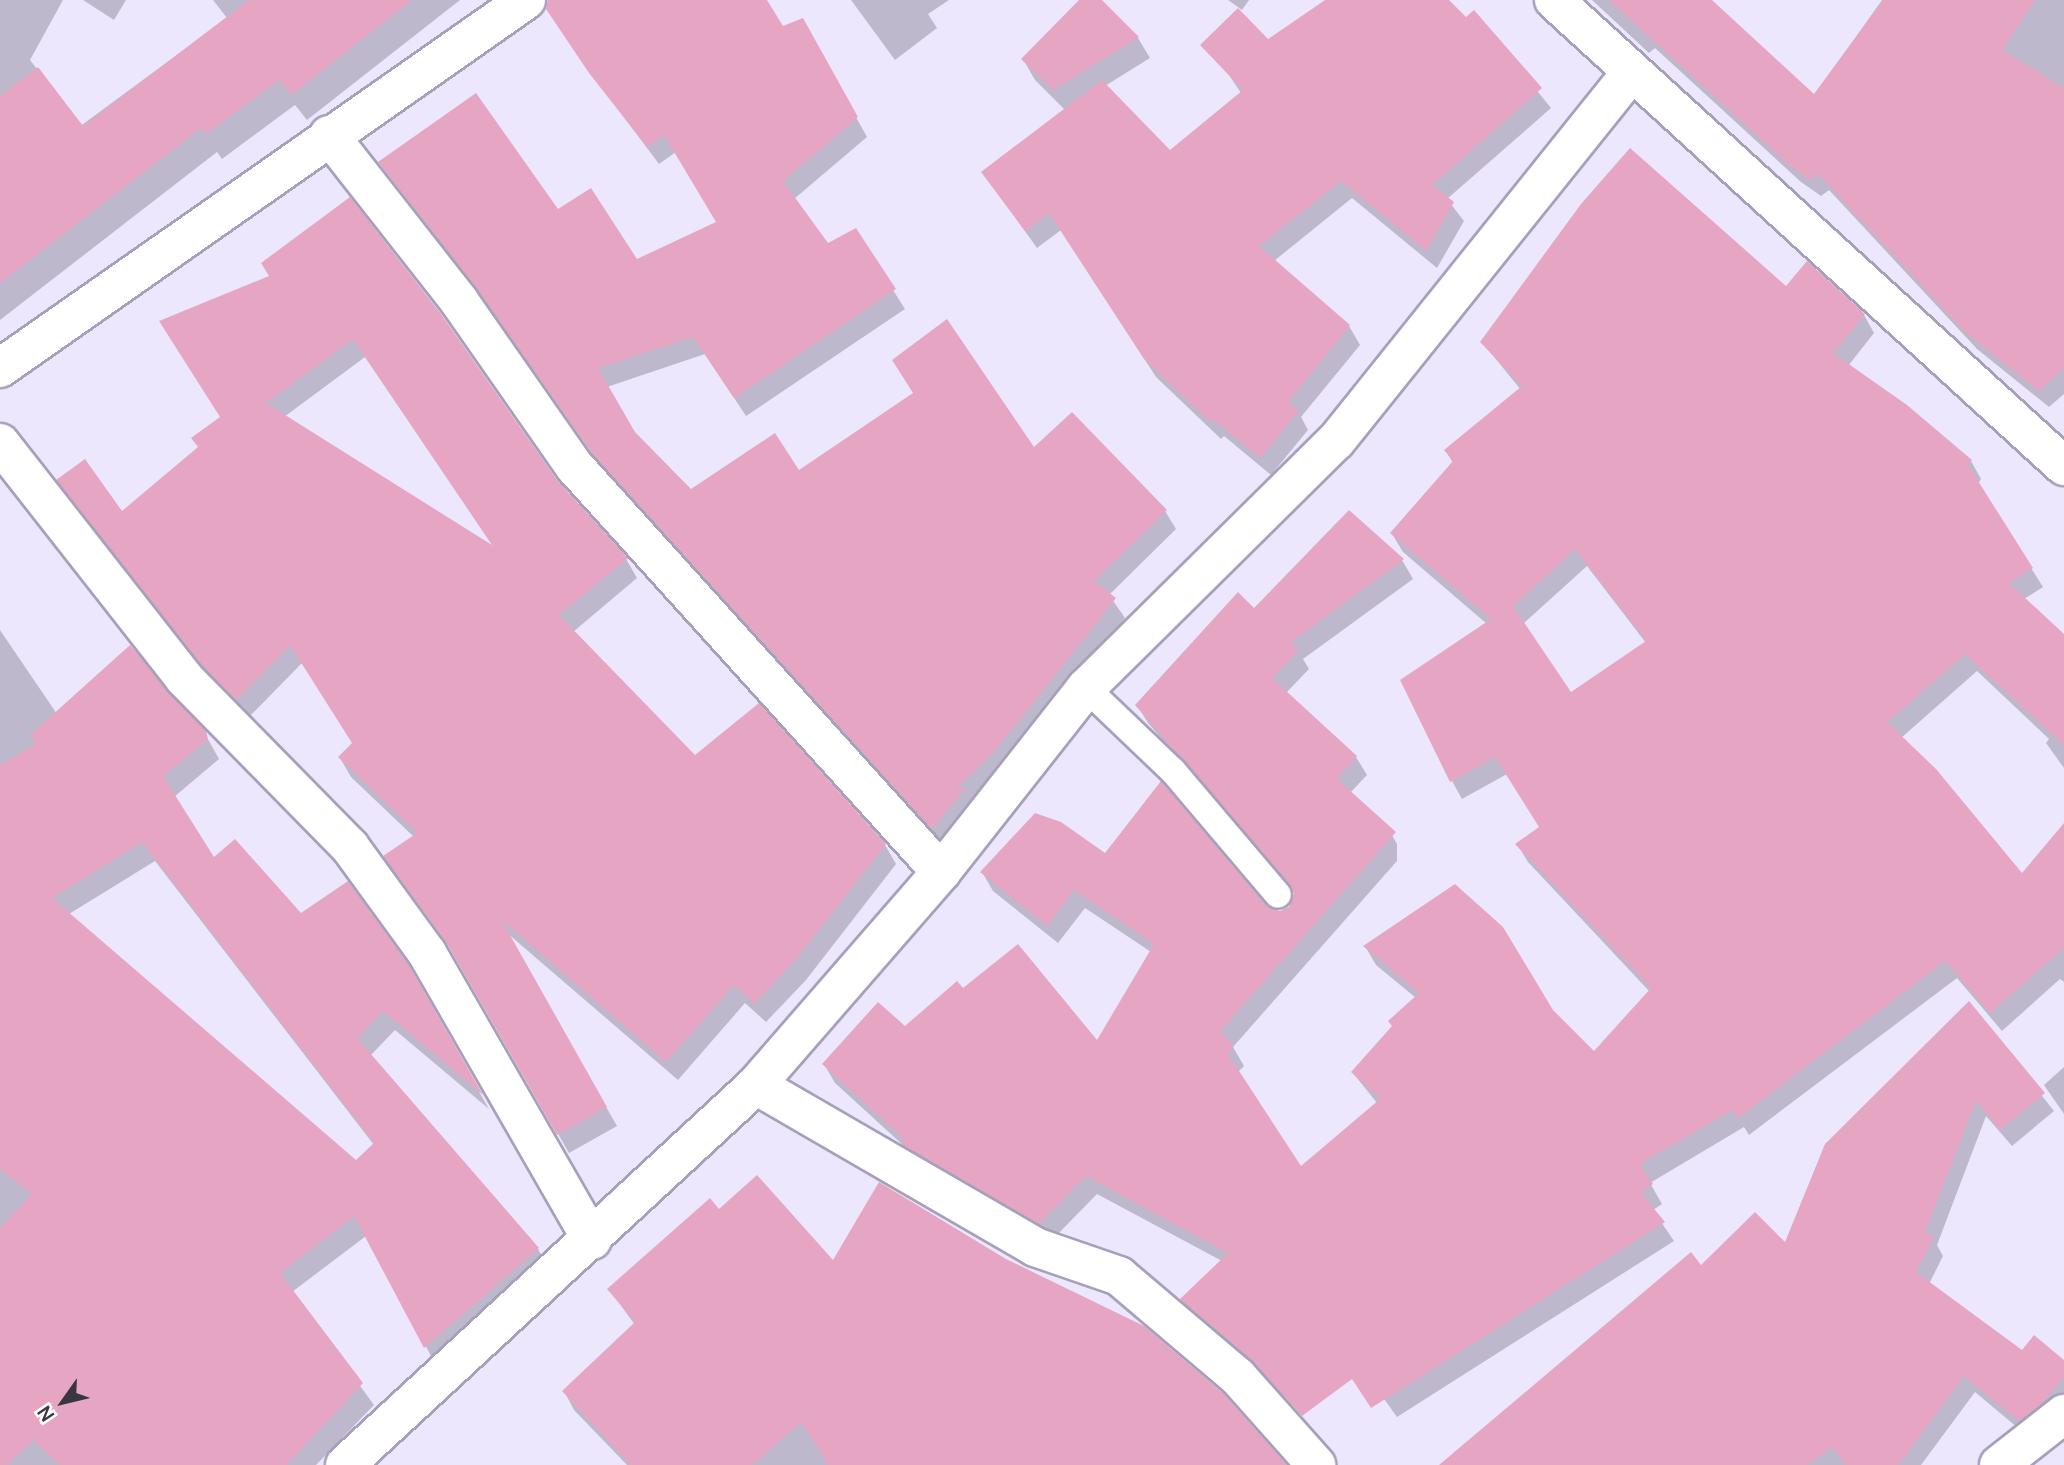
<!DOCTYPE html>
<style>
body{margin:0}
#map{position:relative;width:2064px;height:1465px;overflow:hidden;background:#ede7fe;font-family:Manrope,sans-serif}
div>[style]{position:absolute}
[style*='--x']{left:calc(var(--x)*1px);top:calc(var(--y)*1px);width:calc(var(--w)*1px);rotate:calc(var(--a)*1deg)}
.shadow>*{inset:0;background:#0003}
.building>*{inset:0;background:#e6a6c3}
.roads{filter:drop-shadow(2px 0 #a7a0bb) drop-shadow(-2px 0 #a7a0bb) drop-shadow(0 2px #a7a0bb) drop-shadow(0 -2px #a7a0bb)}
.lane>*{height:26px;margin:-13px;padding:0 13px;transform-origin:13px;border-radius:13px;background:#fff}
.street>*{height:38px;margin:-19px;padding:0 19px;transform-origin:19px;border-radius:19px;background:#fff}
span{translate:-50% -50%;white-space:nowrap;text-align:center;line-height:1.15;-webkit-text-stroke:5px #fff;paint-order:stroke}
.north{position:absolute;left:28px;top:1367px;width:70px;height:70px;-webkit-text-stroke:5px #fff;paint-order:stroke;rotate:236deg;font-size:19px;font-weight:700;line-height:28px;text-align:center;color:#393641}
.north::after{content:'';display:block;margin:auto;width:24px;height:32px;background:#393641;clip-path:polygon(50% 0,100% 100%,50% 72%,0 100%)}
</style>
<div id="map">
<div class="shadow">
<i style="clip-path:polygon(0 0,63px 0,30px 60px,45px 79px,18px 172px,227px 18px,213px 0,460px 0,307px 120px,295px 105px,222px 159px,217px 152px,0 320px)"></i>
<i style="clip-path:polygon(83px 0,126px 0,114px 20px)"></i>
<i style="clip-path:polygon(622px 0,764px 0,783px 28px,802px 20px,867px 137px,794px 199px,827px 245px,855px 230px,905px 309px,746px 416px,705px 354px,607px 387px,633px 433px,691px 492px,799px 472px,1034px 449px,1165px 511px,1176px 529px,1109px 595px,1125px 618px,1003px 772px,971px 802px,974px 808px,943px 846px,605px 472px,489px 306px,380px 163px,558px 212px,636px 261px,718px 222px,676px 152px,659px 164px,579px 57px)"></i>
<i style="clip-path:polygon(851px 0,949px 0,928px 14px,937px 28px,895px 60px)"></i>
<i style="clip-path:polygon(1082px 0,1100px 0,1138px 38px,1150px 58px,1105px 86px,1170px 153px,1241px 93px,1225px 69px,1346px 0,1446px 0,1466px 19px,1474px 13px,1551px 108px,1447px 199px,1464px 221px,1437px 268px,1352px 198px,1274px 261px,1349px 326px,1360px 345px,1301px 417px,1308px 430px,1271px 475px,1224px 436px,1221px 439px,1156px 377px,1061px 230px,1037px 248px,983px 173px,1065px 110px,1035px 80px,1023px 59px)"></i>
<i style="clip-path:polygon(1228px 0,1249px 0,1242px 10px)"></i>
<i style="clip-path:polygon(1592px 0,1709px 0,1814px 96px,1882px 0,2064px 0,2064px 394px,2049px 407px,1977px 349px,1829px 190px,1821px 196px,1801px 182px,1655px 48px,1649px 53px)"></i>
<i style="clip-path:polygon(evenodd,270px 277px,556px 481px,626px 559px,637px 578px,573px 632px,695px 758px,759px 706px,885px 845px,896px 864px,806px 980px,766px 1022px,745px 1003px,678px 1080px,507px 933px,617px 1126px,569px 1153px,459px 961px,386px 856px,414px 837px,351px 777px,340px 758px,353px 744px,302px 663px,248px 718px,214px 683px,59px 480px,121px 514px,199px 448px,222px 418px,270px 277px,365px 357px,495px 549px,284px 417px,365px 357px)"></i>
<i style="clip-path:polygon(evenodd,1786px 289px,1864px 315px,1874px 333px,1848px 366px,1971px 461px,1981px 479px,1978px 484px,2043px 587px,2024px 599px,2064px 636px,2064px 768px,2046px 743px,2049px 739px,1977px 671px,1901px 738px,2022px 875px,2064px 826px,2064px 982px,2060px 979px,2002px 1031px,1957px 978px,1749px 1135px,1744px 1127px,1650px 1183px,1662px 1204px,1653px 1210px,1674px 1241px,1397px 1417px,1349px 1350px,1280px 1396px,1193px 1318px,1182px 1299px,1222px 1261px,1097px 1194px,1050px 1242px,913px 1162px,904px 1146px,835px 1083px,824px 1064px,905px 1029px,963px 990px,1097px 1043px,1151px 952px,1085px 908px,1058px 943px,993px 891px,982px 872px,1105px 855px,1280px 912px,1290px 908px,1295px 894px,1148px 723px,1137px 705px,1255px 610px,1349px 512px,1402px 560px,1413px 579px,1303px 659px,1309px 669px,1286px 693px,1356px 757px,1367px 775px,1350px 793px,1386px 825px,1397px 844px,1397px 861px,1233px 1047px,1244px 1066px,1238px 1072px,1301px 1168px,1377px 1103px,1353px 1073px,1416px 998px,1376px 965px,1365px 946px,1552px 1011px,1594px 1053px,1650px 992px,1528px 862px,1517px 844px,1541px 828px,1507px 774px,1462px 799px,1452px 781px,1487px 624px,1403px 552px,1392px 534px,1453px 463px,1446px 451px,1521px 390px,1482px 342px,1786px 289px,1587px 566px,1646px 643px,1571px 695px,1523px 624px,1587px 566px)"></i>
<i style="clip-path:polygon(evenodd,0 630px,57px 714px,204px 732px,219px 759px,174px 797px,214px 860px,301px 916px,407px 966px,489px 1109px,395px 1030px,370px 1056px,538px 1249px,549px 1269px,437px 1367px,366px 1236px,292px 1292px,374px 1405px,316px 1465px,4px 1465px,0 1434px,0 630px,155px 861px,374px 1145px,356px 1162px,69px 914px,155px 861px)"></i>
<i style="clip-path:polygon(1969px 1004px,2054px 1111px,2012px 1146px,1986px 1116px,1937px 1245px,1943px 1256px,1929px 1284px,2022px 1352px,2064px 1362px,2064px 1407px,2030px 1438px,1975px 1392px,1921px 1465px,1441px 1465px,1701px 1267px,1785px 1245px)"></i>
<i style="clip-path:polygon(2064px 1067px,2064px 1114px,2044px 1085px)"></i>
<i style="clip-path:polygon(719px 1212px,834px 1263px,1178px 1465px,627px 1465px,574px 1410px,564px 1391px,635px 1325px,609px 1289px)"></i>
</div>
<div class="building">
<i style="clip-path:polygon(249px 0,412px 0,291px 95px,279px 80px,206px 134px,201px 128px,0 283px,0 96px,38px 67px,83px 126px)"></i>
<i style="clip-path:polygon(548px 0,767px 0,783px 26px,803px 18px,858px 117px,783px 181px,828px 243px,856px 228px,896px 289px,734px 398px,693px 337px,598px 368px,635px 432px,691px 489px,775px 433px,799px 470px,913px 393px,892px 360px,947px 319px,1034px 447px,1072px 412px,1167px 510px,1094px 581px,1116px 598px,993px 753px,958px 786px,965px 788px,932px 829px,592px 453px,476px 288px,378px 162px,476px 93px,558px 209px,591px 188px,637px 259px,716px 222px,664px 135px,647px 147px,589px 73px,546px 9px)"></i>
<i style="clip-path:polygon(1079px 0,1102px 0,1139px 37px,1053px 90px,1021px 59px)"></i>
<i style="clip-path:polygon(1325px 0,1449px 0,1466px 17px,1474px 10px,1542px 88px,1432px 185px,1454px 202px,1426px 251px,1341px 181px,1259px 246px,1350px 325px,1288px 402px,1299px 411px,1260px 458px,1213px 419px,1210px 422px,1144px 359px,1049px 213px,1025px 231px,981px 172px,1102px 80px,1170px 150px,1243px 90px,1200px 45px,1238px 8px,1268px 39px)"></i>
<i style="clip-path:polygon(1609px 0,1712px 0,1814px 94px,1883px 0,2035px 0,2002px 50px,2064px 88px,2064px 368px,2039px 391px,1965px 332px,1818px 174px,1810px 180px,1789px 165px)"></i>
<i style="clip-path:polygon(evenodd,1630px 148px,1786px 286px,1807px 261px,1865px 314px,1833px 353px,1907px 405px,1972px 460px,1968px 465px,2033px 568px,2009px 583px,2064px 634px,2064px 745px,1965px 654px,1887px 722px,1936px 769px,2022px 873px,2064px 823px,2064px 948px,1990px 1013px,1945px 961px,1738px 1118px,1732px 1110px,1640px 1164px,1653px 1184px,1641px 1193px,1665px 1222px,1371px 1408px,1352px 1379px,1302px 1416px,1252px 1360px,1180px 1299px,1228px 1253px,1086px 1176px,1039px 1224px,901px 1144px,904px 1139px,822px 1064px,878px 1002px,905px 1026px,957px 981px,963px 988px,1018px 944px,1097px 1040px,1154px 944px,1074px 890px,1047px 926px,980px 872px,1035px 813px,1061px 822px,1105px 853px,1161px 781px,1266px 905px,1280px 911px,1289px 907px,1294px 893px,1290px 885px,1135px 705px,1238px 592px,1254px 608px,1349px 510px,1404px 559px,1291px 642px,1299px 650px,1272px 678px,1357px 756px,1337px 779px,1396px 832px,1220px 1031px,1234px 1046px,1228px 1054px,1301px 1166px,1380px 1099px,1351px 1072px,1392px 1026px,1388px 1021px,1419px 993px,1363px 946px,1455px 884px,1503px 927px,1553px 1010px,1594px 1051px,1651px 988px,1515px 844px,1539px 827px,1495px 757px,1450px 782px,1400px 680px,1491px 619px,1390px 533px,1453px 461px,1444px 450px,1522px 386px,1480px 342px,1581px 204px,1630px 148px,1575px 549px,1646px 641px,1571px 692px,1513px 606px,1575px 549px)"></i>
<i style="clip-path:polygon(evenodd,350px 197px,441px 314px,557px 480px,628px 558px,559px 615px,695px 755px,759px 703px,886px 844px,795px 960px,754px 1004px,734px 985px,666px 1062px,501px 919px,607px 1107px,557px 1135px,446px 942px,383px 856px,417px 833px,338px 757px,352px 743px,290px 645px,236px 700px,200px 664px,56px 480px,85px 459px,122px 511px,198px 447px,191px 438px,220px 417px,159px 321px,269px 276px,261px 263px,350px 197px,353px 339px,492px 545px,266px 403px,353px 339px)"></i>
<i style="clip-path:polygon(evenodd,130px 645px,206px 731px,208px 739px,163px 776px,214px 857px,235px 839px,301px 913px,348px 881px,409px 965px,483px 1095px,383px 1011px,357px 1038px,539px 1248px,424px 1348px,354px 1216px,280px 1273px,363px 1383px,286px 1465px,60px 1465px,33px 1440px,7px 1465px,0 1465px,0 1228px,32px 1194px,0 1169px,0 765px,36px 744px,30px 735px,130px 645px,142px 842px,374px 1143px,356px 1160px,52px 898px,142px 842px)"></i>
<i style="clip-path:polygon(1969px 1001px,2045px 1093px,2000px 1130px,1976px 1100px,1925px 1232px,1934px 1237px,1916px 1272px,2022px 1350px,2034px 1335px,2064px 1360px,2064px 1377px,2042px 1403px,2019px 1421px,1964px 1376px,1898px 1465px,1846px 1465px,1832px 1447px,1807px 1465px,1439px 1465px,1691px 1252px,1701px 1265px,1755px 1212px,1785px 1242px,1825px 1144px)"></i>
<i style="clip-path:polygon(757px 1175px,833px 1260px,879px 1182px,1006px 1259px,1144px 1326px,1223px 1393px,1287px 1465px,829px 1465px,801px 1422px,752px 1465px,630px 1465px,562px 1391px,635px 1322px,607px 1289px,710px 1198px,719px 1209px)"></i>
</div>
<div class="roads">
<div class="lane">
<i style="--x:1086;--y:688;--w:120;--a:43.7"></i>
<i style="--x:1173;--y:771;--w:162;--a:49.7"></i>
</div>
<div class="street">
<i style="--x:1554;--y:0;--w:691;--a:42.42"></i>
<i style="--x:329;--y:135;--w:211;--a:51.9"></i>
<i style="--x:459;--y:301;--w:203;--a:55.1"></i>
<i style="--x:575;--y:467;--w:546;--a:47.9"></i>
<i style="--x:0;--y:368;--w:642;--a:-34.98"></i>
<i style="--x:0;--y:443;--w:298;--a:51.9"></i>
<i style="--x:184;--y:678;--w:237;--a:45.5"></i>
<i style="--x:350;--y:847;--w:131;--a:54"></i>
<i style="--x:427;--y:953;--w:331;--a:60.1"></i>
<i style="--x:756;--y:1085;--w:323;--a:30.1"></i>
<i style="--x:1035;--y:1247;--w:89;--a:19"></i>
<i style="--x:1119;--y:1276;--w:156;--a:40.3"></i>
<i style="--x:1238;--y:1377;--w:118;--a:48.4"></i>
<i style="--x:345;--y:1465;--w:560;--a:-42.76"></i>
<i style="--x:756;--y:1085;--w:282;--a:-49"></i>
<i style="--x:941;--y:872;--w:234;--a:-51.8"></i>
<i style="--x:1086;--y:688;--w:351;--a:-44.7"></i>
<i style="--x:1336;--y:441;--w:472;--a:-51.3"></i>
<i style="--x:1999;--y:1465;--w:83;--a:-38.1"></i>
</div>
</div>
<div class="north">N</div>
</div>
